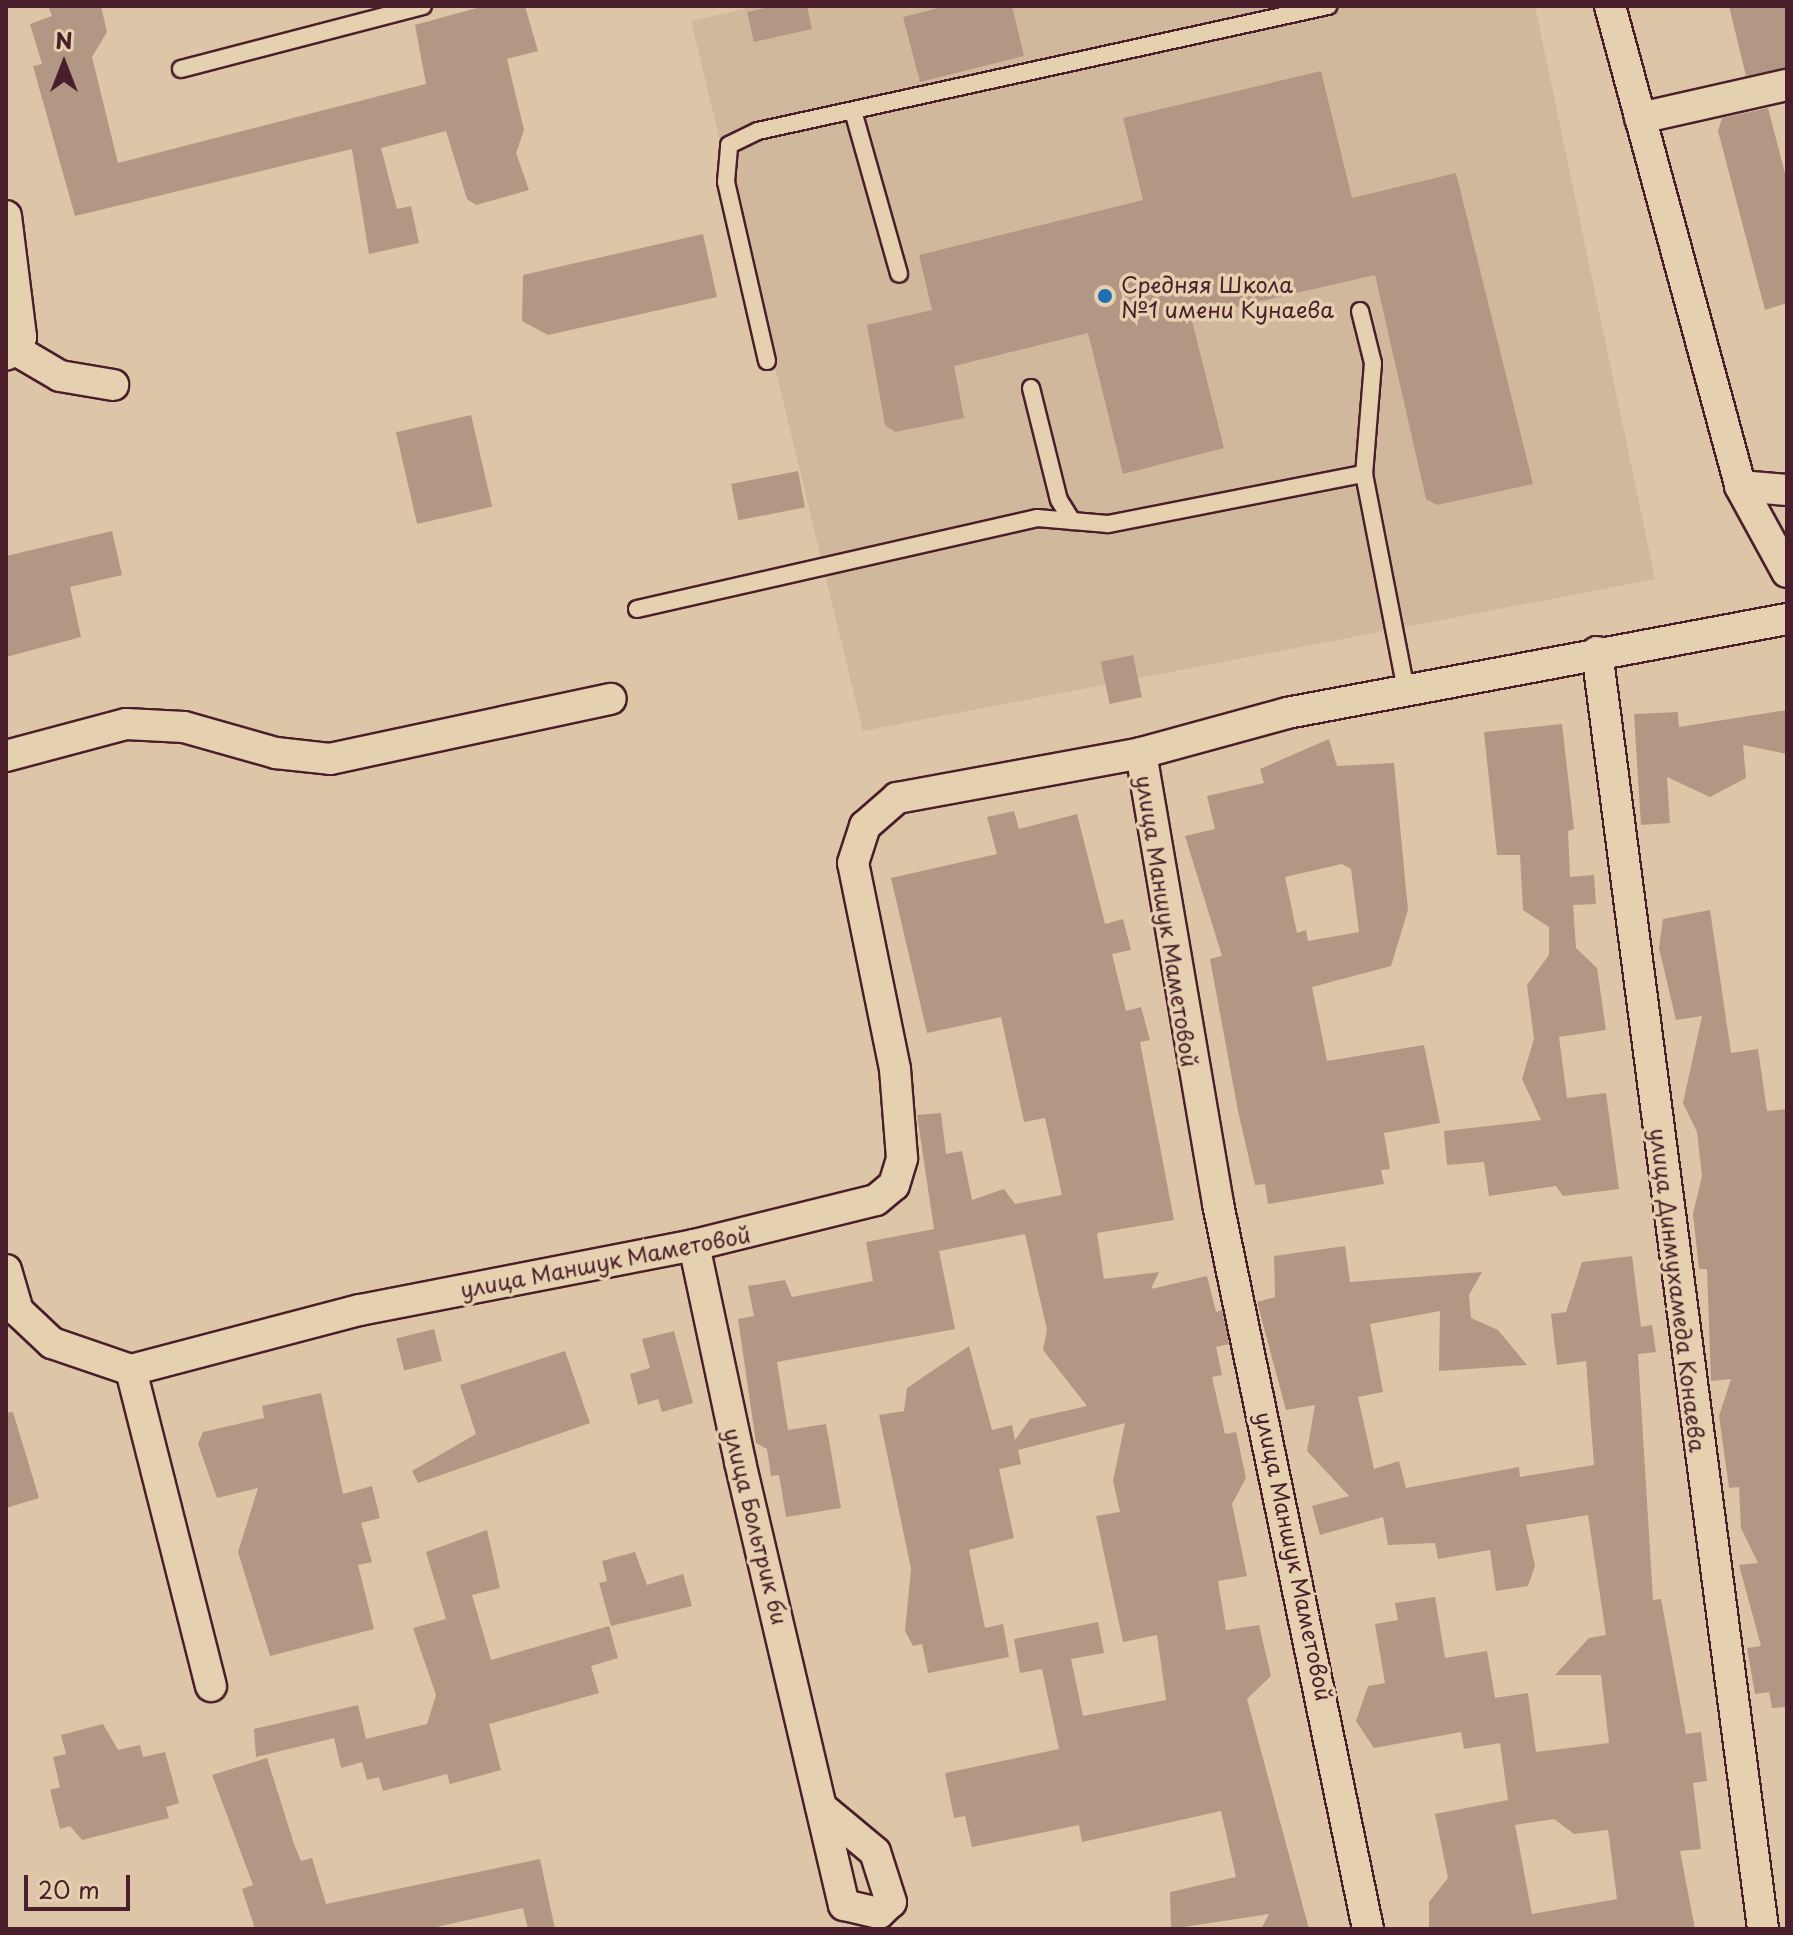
<!DOCTYPE html>
<meta charset="utf-8">
<style>
body{margin:0}
#map{position:relative;width:1793px;height:1935px;overflow:hidden;background:#dcc6a7;font-family:"Playpen Sans",sans-serif}
div>[style]{position:absolute}
[style*='--x']{left:calc(var(--x)*1px);top:calc(var(--y)*1px);width:calc(var(--w)*1px);rotate:calc(var(--a)*1deg)}
.built>*{inset:0;background:#d0b89c}
.building>*{inset:0;background:#b39784;transform-origin:0 0}
.roads{filter:drop-shadow(2px 0 #4a1f2b) drop-shadow(-2px 0 #4a1f2b) drop-shadow(0 2px #4a1f2b) drop-shadow(0 -2px #4a1f2b)}
.lane>*{height:16px;margin:-8px;padding:0 8px;transform-origin:8px;border-radius:8px;background:#e5d0af}
.street>*{height:30px;margin:-15px;padding:0 15px;transform-origin:15px;border-radius:15px;background:#e5d0af}
.dots>*{width:22px;height:22px;translate:-50% -50%;box-sizing:border-box;border:4px solid #e5d0af;border-radius:50%}
span{translate:-50% -50%;white-space:nowrap;text-align:center;line-height:1.15;-webkit-text-stroke:7px #e5d0af;paint-order:stroke}
.poi-label{font-size:22px;color:#4a1f2b}
.left{translate:0 -50%;text-align:left}
.street-label{font-size:22px;color:#4a1f2b}
.frame{position:absolute;inset:0;border:8px solid #4a1f2b;pointer-events:none}
.north{position:absolute;left:24px;top:24px;width:80px;height:80px;-webkit-text-stroke:6px #e5d0af;paint-order:stroke;rotate:0deg;font-size:22px;font-weight:700;line-height:32px;text-align:center;color:#4a1f2b}
.north::after{content:'';display:block;margin:auto;width:28px;height:36px;background:#4a1f2b;clip-path:polygon(50% 0,100% 100%,50% 72%,0 100%)}
.scale{position:absolute;left:24px;top:1875px;width:106px;height:36px;box-sizing:border-box;border:4px solid #4a1f2b;border-top:0;padding-left:10px;font-size:24px;line-height:28px;white-space:nowrap;color:#4a1f2b;-webkit-text-stroke:6px #e5d0af;paint-order:stroke}
</style>
<div id="map">
<div class="built">
<i style="clip-path:polygon(756px 6px,1535px 6px,1655px 579px,863px 731px,691px 21px)"></i>
</div>
<div class="building">
<i style="clip-path:polygon(48px 6px,101px 6px,107px 32px,92px 57px,118px 163px,426px 84px,415px 25px,484px 6px,525px 6px,538px 51px,507px 59px,524px 130px,516px 153px,529px 190px,476px 205px,467px 199px,446px 131px,381px 148px,397px 209px,411px 206px,419px 243px,369px 254px,352px 149px,75px 216px,33px 66px,42px 64px,30px 24px,52px 16px)"></i>
<i style="clip-path:polygon(774px 6px,807px 6px,812px 29px,754px 42px,747px 12px)"></i>
<i style="clip-path:polygon(946px 6px,1012px 6px,1024px 56px,920px 82px,903px 17px)"></i>
<i style="clip-path:polygon(1729px 6px,1787px 6px,1787px 68px,1746px 76px)"></i>
<i style="clip-path:polygon(1321px 71px,1352px 198px,1456px 173px,1533px 484px,1437px 505px,1426px 499px,1375px 275px,1191px 317px,1224px 448px,1123px 474px,1088px 333px,954px 366px,964px 418px,895px 432px,885px 425px,867px 325px,932px 310px,919px 255px,1143px 200px,1123px 118px)"></i>
<i style="clip-path:polygon(1768px 108px,1787px 181px,1787px 303px,1765px 310px,1718px 131px,1722px 118px)"></i>
<i style="clip-path:polygon(703px 234px,717px 297px,548px 335px,522px 321px,523px 275px)"></i>
<i style="left:471px;top:415px;width:94px;height:77px;rotate:77deg"></i>
<i style="left:798px;top:471px;width:37px;height:68px;rotate:79deg"></i>
<i style="clip-path:polygon(112px 531px,122px 575px,70px 587px,81px 637px,6px 657px,6px 556px)"></i>
<i style="left:1133px;top:655px;width:43px;height:33px;rotate:78deg"></i>
<i style="clip-path:polygon(1787px 710px,1787px 754px,1743px 745px,1746px 778px,1710px 797px,1667px 777px,1670px 823px,1641px 825px,1634px 714px,1678px 712px,1679px 727px)"></i>
<i style="clip-path:polygon(1562px 724px,1574px 829px,1568px 831px,1570px 877px,1594px 875px,1596px 904px,1573px 905px,1576px 948px,1597px 968px,1606px 1030px,1559px 1037px,1567px 1098px,1606px 1093px,1619px 1189px,1563px 1196px,1556px 1186px,1489px 1196px,1484px 1162px,1447px 1165px,1444px 1131px,1541px 1120px,1522px 1079px,1534px 1039px,1527px 985px,1549px 955px,1549px 927px,1523px 910px,1520px 855px,1497px 855px,1484px 732px)"></i>
<i style="clip-path:polygon(evenodd,1329px 739px,1337px 766px,1394px 763px,1408px 910px,1391px 966px,1312px 987px,1327px 1061px,1424px 1045px,1440px 1123px,1384px 1133px,1390px 1169px,1381px 1170px,1384px 1184px,1268px 1204px,1265px 1184px,1255px 1185px,1238px 1111px,1210px 959px,1222px 956px,1185px 836px,1215px 829px,1207px 796px,1264px 783px,1260px 769px,1329px 739px,1342px 864px,1351px 869px,1359px 932px,1308px 941px,1306px 930px,1297px 933px,1285px 877px,1342px 864px)"></i>
<i style="clip-path:polygon(1014px 811px,1019px 829px,1077px 814px,1105px 924px,1123px 919px,1131px 950px,1112px 954px,1126px 1011px,1141px 1007px,1150px 1040px,1140px 1042px,1174px 1220px,1097px 1233px,1104px 1279px,1159px 1272px,1151px 1289px,1207px 1276px,1216px 1312px,1222px 1310px,1229px 1344px,1216px 1347px,1222px 1375px,1212px 1377px,1225px 1434px,1236px 1432px,1246px 1478px,1232px 1504px,1247px 1576px,1218px 1581px,1226px 1630px,1259px 1625px,1271px 1676px,1247px 1699px,1309px 1929px,1261px 1929px,1269px 1914px,1171px 1929px,1170px 1892px,1236px 1877px,1221px 1811px,1082px 1842px,1079px 1825px,972px 1847px,965px 1816px,954px 1818px,945px 1773px,1059px 1749px,1042px 1669px,1020px 1673px,1014px 1639px,1098px 1622px,1104px 1653px,1071px 1659px,1083px 1716px,1166px 1700px,1157px 1635px,1123px 1642px,1096px 1516px,1120px 1512px,1113px 1481px,1125px 1423px,1018px 1450px,1021px 1464px,999px 1469px,1014px 1538px,969px 1550px,985px 1628px,1003px 1624px,1009px 1657px,928px 1673px,922px 1644px,913px 1646px,905px 1631px,911px 1569px,879px 1415px,904px 1411px,907px 1388px,969px 1346px,992px 1430px,1012px 1425px,1015px 1440px,1030px 1419px,1087px 1406px,1043px 1350px,1047px 1330px,1025px 1234px,939px 1251px,955px 1329px,777px 1362px,788px 1430px,826px 1424px,841px 1508px,786px 1517px,779px 1475px,771px 1476px,767px 1449px,756px 1443px,738px 1319px,754px 1316px,748px 1286px,785px 1280px,792px 1297px,873px 1281px,866px 1242px,934px 1229px,917px 1115px,941px 1113px,946px 1154px,962px 1151px,972px 1200px,1004px 1189px,1015px 1204px,1062px 1195px,1045px 1118px,1024px 1122px,1001px 1017px,927px 1033px,891px 878px,997px 854px,987px 817px)"></i>
<i style="clip-path:polygon(1710px 910px,1731px 1053px,1758px 1049px,1767px 1111px,1787px 1109px,1787px 1707px,1772px 1708px,1769px 1692px,1755px 1694px,1747px 1648px,1761px 1646px,1739px 1565px,1758px 1563px,1741px 1528px,1739px 1487px,1729px 1488px,1719px 1416px,1731px 1379px,1711px 1381px,1707px 1269px,1699px 1269px,1693px 1214px,1702px 1176px,1697px 1132px,1683px 1103px,1702px 1016px,1676px 1020px,1659px 948px,1663px 919px)"></i>
<i style="clip-path:polygon(evenodd,1345px 1246px,1350px 1282px,1482px 1272px,1469px 1295px,1471px 1318px,1498px 1330px,1527px 1365px,1439px 1371px,1440px 1311px,1370px 1324px,1383px 1392px,1358px 1397px,1374px 1469px,1399px 1461px,1406px 1488px,1519px 1467px,1520px 1477px,1594px 1465px,1586px 1361px,1557px 1365px,1551px 1314px,1566px 1312px,1582px 1262px,1632px 1256px,1641px 1327px,1652px 1325px,1656px 1352px,1638px 1354px,1653px 1600px,1661px 1599px,1686px 1734px,1701px 1732px,1707px 1781px,1693px 1783px,1701px 1849px,1680px 1851px,1695px 1929px,1429px 1929px,1429px 1902px,1448px 1878px,1435px 1814px,1508px 1800px,1500px 1743px,1464px 1749px,1461px 1732px,1374px 1748px,1356px 1721px,1368px 1686px,1385px 1683px,1375px 1624px,1398px 1620px,1395px 1603px,1435px 1597px,1445px 1658px,1487px 1651px,1495px 1698px,1528px 1693px,1536px 1752px,1609px 1743px,1601px 1675px,1555px 1675px,1589px 1638px,1606px 1635px,1588px 1515px,1526px 1525px,1535px 1566px,1528px 1586px,1496px 1591px,1490px 1550px,1438px 1559px,1435px 1543px,1388px 1545px,1383px 1517px,1320px 1535px,1312px 1506px,1349px 1496px,1307px 1451px,1315px 1405px,1286px 1410px,1257px 1302px,1275px 1297px,1274px 1256px,1345px 1246px,1554px 1819px,1574px 1834px,1608px 1830px,1617px 1899px,1532px 1914px,1515px 1825px,1554px 1819px)"></i>
<i style="left:434px;top:1329px;width:33px;height:39px;rotate:76deg"></i>
<i style="clip-path:polygon(674px 1331px,693px 1403px,662px 1412px,658px 1399px,638px 1405px,630px 1374px,650px 1368px,642px 1339px)"></i>
<i style="clip-path:polygon(565px 1351px,590px 1423px,418px 1483px,412px 1471px,476px 1434px,460px 1385px)"></i>
<i style="clip-path:polygon(321px 1393px,343px 1494px,372px 1486px,380px 1518px,361px 1523px,372px 1562px,358px 1565px,374px 1629px,270px 1656px,238px 1552px,258px 1488px,217px 1498px,198px 1444px,203px 1432px,264px 1418px,262px 1406px)"></i>
<i style="clip-path:polygon(13px 1412px,39px 1498px,6px 1508px,6px 1413px)"></i>
<i style="clip-path:polygon(487px 1530px,500px 1588px,472px 1595px,491px 1660px,609px 1626px,618px 1658px,591px 1666px,599px 1693px,489px 1724px,501px 1770px,450px 1784px,447px 1774px,383px 1791px,379px 1777px,367px 1780px,362px 1762px,341px 1768px,334px 1738px,256px 1757px,254px 1729px,358px 1705px,366px 1739px,427px 1724px,436px 1695px,413px 1628px,446px 1619px,426px 1552px)"></i>
<i style="clip-path:polygon(635px 1552px,647px 1585px,683px 1574px,692px 1606px,611px 1626px,599px 1583px,607px 1581px,602px 1561px)"></i>
<i style="clip-path:polygon(103px 1724px,118px 1750px,140px 1745px,143px 1757px,165px 1752px,179px 1803px,166px 1807px,169px 1818px,82px 1840px,70px 1826px,60px 1829px,50px 1790px,60px 1787px,53px 1757px,66px 1754px,61px 1735px)"></i>
<i style="clip-path:polygon(267px 1758px,294px 1844px,301px 1861px,312px 1858px,326px 1904px,540px 1859px,555px 1929px,528px 1929px,523px 1908px,427px 1929px,255px 1929px,242px 1889px,253px 1885px,212px 1775px)"></i>
</div>
<div class="roads">
<div class="lane">
<i style="--x:181;--y:69;--w:250;--a:-14.6"></i>
<i style="--x:853;--y:111;--w:169;--a:74.2"></i>
<i style="--x:1360;--y:311;--w:54;--a:76"></i>
<i style="--x:1373;--y:363;--w:111;--a:94.6"></i>
<i style="--x:1364;--y:474;--w:220;--a:79"></i>
<i style="--x:767;--y:361;--w:184;--a:-102.9"></i>
<i style="--x:726;--y:182;--w:37;--a:-85"></i>
<i style="--x:729;--y:145;--w:32;--a:-26"></i>
<i style="--x:758;--y:131;--w:584;--a:-12.37"></i>
<i style="--x:1031;--y:388;--w:115;--a:76"></i>
<i style="--x:1059;--y:500;--w:25;--a:58"></i>
<i style="--x:637;--y:609;--w:410;--a:-12.8"></i>
<i style="--x:1037;--y:518;--w:71;--a:4.8"></i>
<i style="--x:1108;--y:524;--w:261;--a:-11.1"></i>
</div>
<div class="street">
<i style="--x:1610;--y:6;--w:497;--a:74.8"></i>
<i style="--x:1740;--y:486;--w:98;--a:61.3"></i>
<i style="--x:1640;--y:118;--w:151;--a:-12.7"></i>
<i style="--x:6;--y:216;--w:122;--a:82.9"></i>
<i style="--x:21;--y:337;--w:23;--a:130"></i>
<i style="--x:14;--y:349;--w:53;--a:30.4"></i>
<i style="--x:60;--y:376;--w:54;--a:9.6"></i>
<i style="--x:1740;--y:486;--w:47;--a:4.9"></i>
<i style="--x:1597;--y:652;--w:1288;--a:82.59"></i>
<i style="--x:1141;--y:753;--w:458;--a:80.3"></i>
<i style="--x:1218;--y:1204;--w:740;--a:78.31"></i>
<i style="--x:6;--y:756;--w:124;--a:-14.9"></i>
<i style="--x:126;--y:724;--w:58;--a:3"></i>
<i style="--x:184;--y:727;--w:96;--a:15.8"></i>
<i style="--x:276;--y:753;--w:54;--a:6.3"></i>
<i style="--x:330;--y:759;--w:287;--a:-12.1"></i>
<i style="--x:694;--y:1245;--w:222;--a:78"></i>
<i style="--x:740;--y:1462;--w:455;--a:76.8"></i>
<i style="--x:844;--y:1905;--w:36;--a:13"></i>
<i style="--x:879;--y:1913;--w:16;--a:-43"></i>
<i style="--x:891;--y:1902;--w:52;--a:-107.7"></i>
<i style="--x:875;--y:1852;--w:70;--a:-140.2"></i>
<i style="--x:6;--y:1270;--w:43;--a:73.7"></i>
<i style="--x:18;--y:1311;--w:47;--a:43.3"></i>
<i style="--x:52;--y:1343;--w:83;--a:18.9"></i>
<i style="--x:131;--y:1370;--w:237;--a:-14.7"></i>
<i style="--x:360;--y:1310;--w:340;--a:-11"></i>
<i style="--x:694;--y:1245;--w:187;--a:-13.9"></i>
<i style="--x:876;--y:1200;--w:23;--a:-40"></i>
<i style="--x:894;--y:1185;--w:28;--a:-73"></i>
<i style="--x:902;--y:1158;--w:89;--a:-94.5"></i>
<i style="--x:895;--y:1069;--w:210;--a:-101.5"></i>
<i style="--x:853;--y:863;--w:39;--a:-72"></i>
<i style="--x:865;--y:826;--w:43;--a:-41.2"></i>
<i style="--x:897;--y:798;--w:248;--a:-10.4"></i>
<i style="--x:1141;--y:753;--w:151;--a:-15.3"></i>
<i style="--x:1287;--y:713;--w:509;--a:-10.65"></i>
<i style="--x:131;--y:1370;--w:326;--a:75.8"></i>
</div>
</div>
<div class="dots">
<i style="left:1105px;top:296px;background:#1f6fb2"></i>
</div>
<div class="poi-label">
<span class="left" style="left:1121px;top:296px">Средняя Школа<br>№1 имени Кунаева</span>
</div>
<div class="street-label">
<span style="left:1168px;top:921px;rotate:81deg">улица Маншук Маметовой</span>
<span style="left:605px;top:1261px;rotate:-11deg">улица Маншук Маметовой</span>
<span style="left:1679px;top:1290px;rotate:83deg">улица Динмухамеда Конаева</span>
<span style="left:757px;top:1526px;rotate:76deg">улица Больтрик би</span>
<span style="left:1295px;top:1556px;rotate:78deg">улица Маншук Маметовой</span>
</div>
<div class="frame"></div>
<div class="north">N</div>
<div class="scale">20 m</div>
</div>
